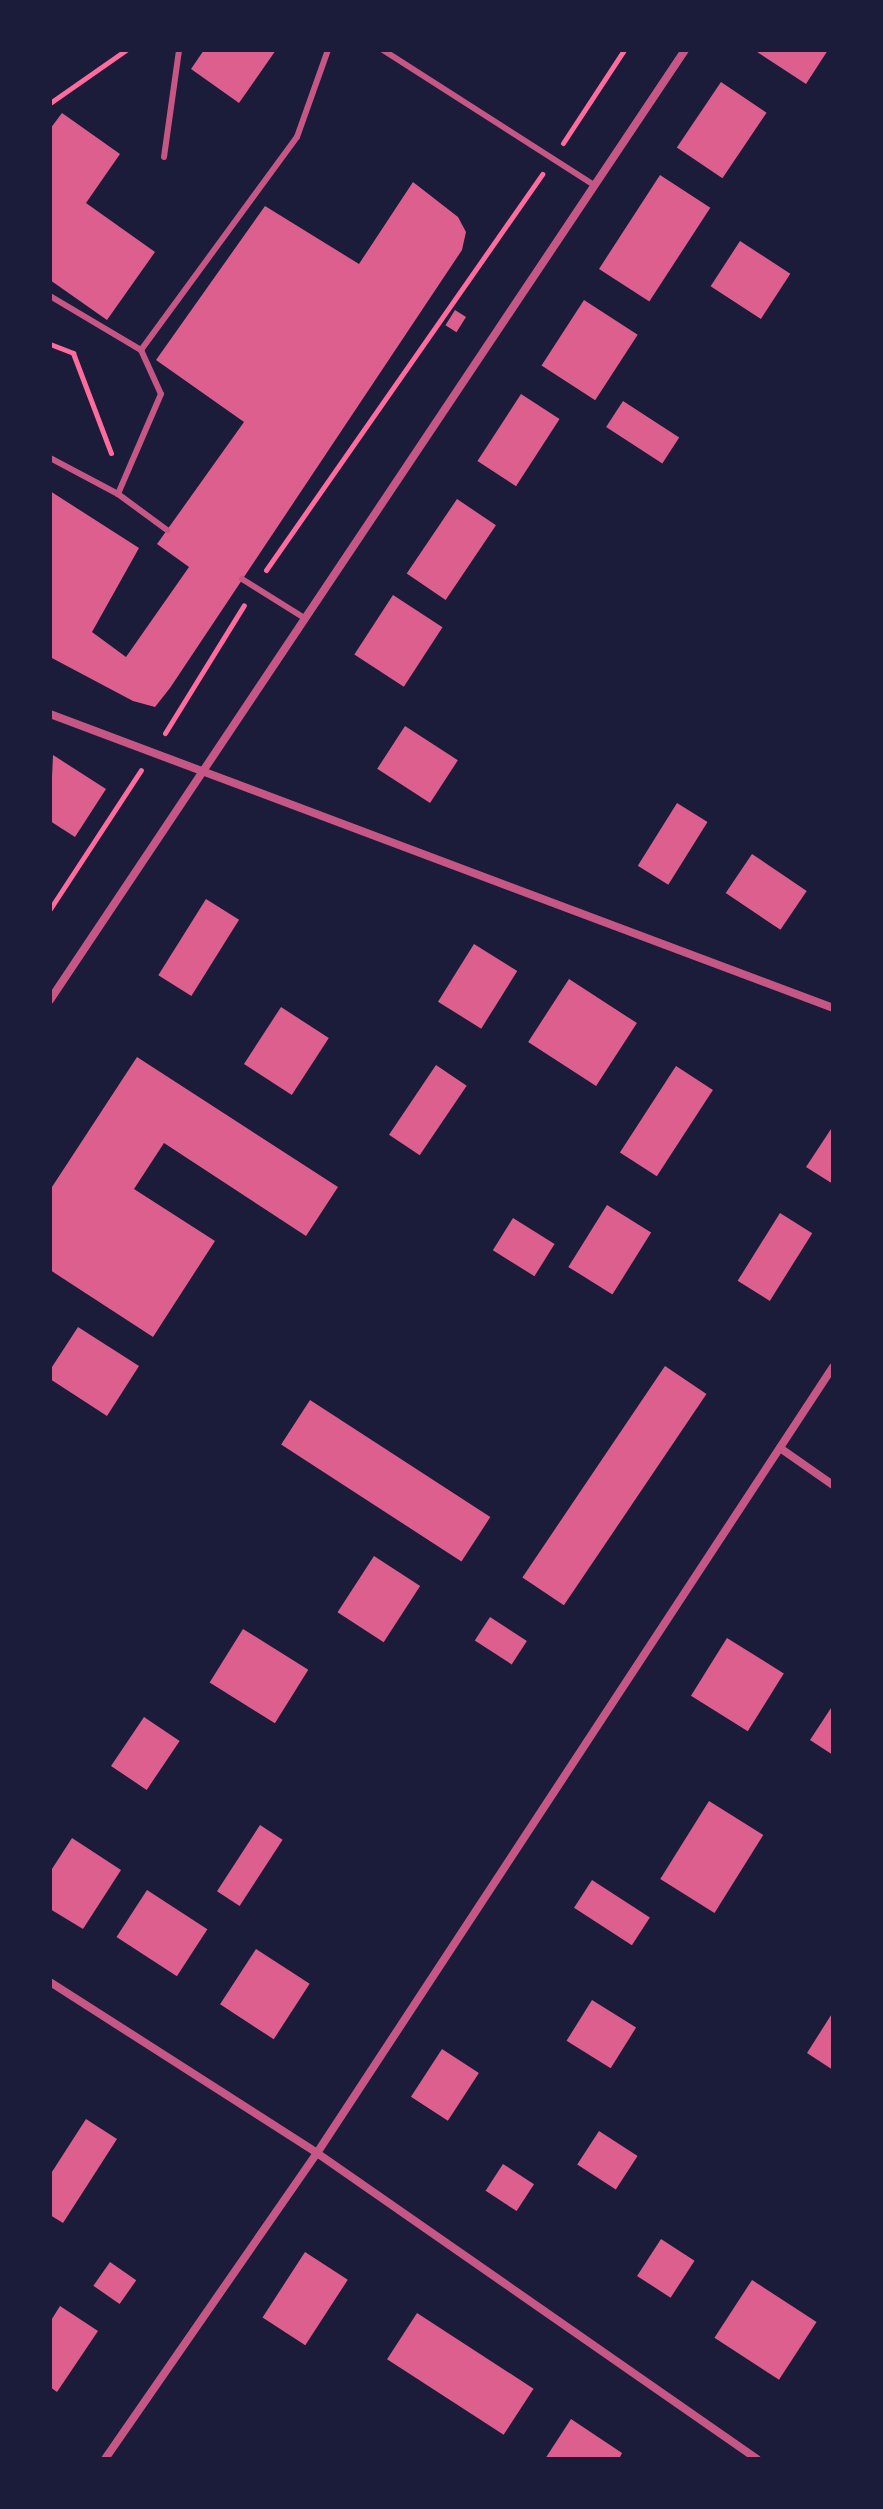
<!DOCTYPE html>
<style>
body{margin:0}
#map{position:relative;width:883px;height:2509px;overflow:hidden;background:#1b1b3a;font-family:Montserrat,sans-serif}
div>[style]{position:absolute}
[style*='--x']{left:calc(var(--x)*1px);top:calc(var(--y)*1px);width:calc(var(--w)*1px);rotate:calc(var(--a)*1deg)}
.building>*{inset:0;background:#dd5f8e;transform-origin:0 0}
.path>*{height:5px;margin:-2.5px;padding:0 2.5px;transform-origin:2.5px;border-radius:2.5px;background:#ff6b9d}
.service>*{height:6px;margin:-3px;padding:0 3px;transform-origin:3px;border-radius:3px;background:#c65784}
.minor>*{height:8px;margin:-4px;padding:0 4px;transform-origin:4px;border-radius:4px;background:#c65784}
span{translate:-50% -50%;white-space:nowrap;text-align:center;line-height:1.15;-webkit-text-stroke:6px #1b1b3a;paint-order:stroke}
.frame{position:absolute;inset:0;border:52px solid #1b1b3a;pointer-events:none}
</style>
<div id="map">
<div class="building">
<i style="clip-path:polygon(204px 50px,276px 50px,239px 103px,191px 69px)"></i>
<i style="clip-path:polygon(754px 50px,828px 50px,806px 84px)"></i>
<i style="left:721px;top:82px;width:55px;height:79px;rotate:34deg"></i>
<i style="clip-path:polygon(62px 113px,120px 154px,86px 203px,155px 252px,107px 320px,50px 280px,50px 129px)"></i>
<i style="left:660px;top:175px;width:60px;height:112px;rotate:33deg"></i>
<i style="clip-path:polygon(413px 182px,458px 217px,466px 232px,462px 250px,170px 688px,155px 707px,133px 701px,50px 657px,50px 491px,139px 548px,92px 632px,126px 657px,189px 567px,157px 544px,244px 422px,156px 360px,265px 206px,359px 264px)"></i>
<i style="left:740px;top:241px;width:60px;height:54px;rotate:33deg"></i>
<i style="left:584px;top:300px;width:64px;height:78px;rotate:33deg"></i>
<i style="left:455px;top:310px;width:13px;height:18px;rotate:32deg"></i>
<i style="left:521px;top:394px;width:46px;height:80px;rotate:33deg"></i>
<i style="left:623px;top:401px;width:67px;height:31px;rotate:33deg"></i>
<i style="left:457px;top:499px;width:47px;height:90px;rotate:34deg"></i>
<i style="left:393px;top:595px;width:59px;height:71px;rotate:33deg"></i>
<i style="left:405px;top:726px;width:63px;height:51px;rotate:33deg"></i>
<i style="clip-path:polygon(53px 755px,106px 789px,75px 837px,50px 821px)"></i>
<i style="left:677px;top:803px;width:36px;height:74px;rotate:32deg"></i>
<i style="left:752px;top:854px;width:66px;height:47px;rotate:34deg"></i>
<i style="left:206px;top:899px;width:39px;height:90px;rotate:32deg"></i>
<i style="left:474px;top:944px;width:51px;height:68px;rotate:32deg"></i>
<i style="left:569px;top:979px;width:81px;height:75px;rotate:33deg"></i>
<i style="left:281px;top:1007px;width:57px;height:68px;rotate:33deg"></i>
<i style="clip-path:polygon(137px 1057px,338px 1187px,306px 1236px,164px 1143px,134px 1189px,215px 1241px,153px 1337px,50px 1270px,50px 1190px)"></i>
<i style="left:436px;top:1065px;width:37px;height:84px;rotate:34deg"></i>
<i style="left:676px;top:1066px;width:44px;height:103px;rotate:33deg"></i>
<i style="clip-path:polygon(833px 1126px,833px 1184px,806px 1167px)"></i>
<i style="left:607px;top:1205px;width:52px;height:73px;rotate:32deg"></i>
<i style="left:780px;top:1213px;width:38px;height:80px;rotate:32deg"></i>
<i style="left:513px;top:1218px;width:49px;height:38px;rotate:32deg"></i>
<i style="clip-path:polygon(78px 1327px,139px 1366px,107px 1416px,50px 1379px,50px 1370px)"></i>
<i style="left:665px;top:1366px;width:50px;height:255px;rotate:34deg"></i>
<i style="left:310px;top:1400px;width:215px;height:53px;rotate:33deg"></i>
<i style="left:374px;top:1556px;width:55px;height:67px;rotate:33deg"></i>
<i style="left:490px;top:1617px;width:44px;height:28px;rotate:33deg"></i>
<i style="left:243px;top:1629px;width:77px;height:63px;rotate:32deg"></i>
<i style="left:727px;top:1638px;width:67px;height:68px;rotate:32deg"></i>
<i style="clip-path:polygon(833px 1705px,833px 1755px,810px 1740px)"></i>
<i style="left:144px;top:1717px;width:43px;height:59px;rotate:34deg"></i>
<i style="left:709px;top:1801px;width:64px;height:92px;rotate:32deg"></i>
<i style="left:260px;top:1825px;width:27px;height:79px;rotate:33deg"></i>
<i style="clip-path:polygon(72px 1838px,121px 1870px,83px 1929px,50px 1909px,50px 1872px)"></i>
<i style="left:592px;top:1880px;width:69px;height:33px;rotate:33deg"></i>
<i style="left:147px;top:1890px;width:72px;height:56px;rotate:33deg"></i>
<i style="left:256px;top:1949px;width:64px;height:66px;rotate:33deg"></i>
<i style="left:592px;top:2000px;width:52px;height:48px;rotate:32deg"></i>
<i style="clip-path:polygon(833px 2012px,833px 2070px,807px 2053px)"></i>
<i style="left:442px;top:2049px;width:44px;height:57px;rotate:33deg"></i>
<i style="clip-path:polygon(86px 2119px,117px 2139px,63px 2223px,50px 2215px,50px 2175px)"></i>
<i style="left:599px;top:2131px;width:46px;height:40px;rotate:33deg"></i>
<i style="left:503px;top:2164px;width:37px;height:32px;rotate:33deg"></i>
<i style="left:661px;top:2239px;width:40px;height:44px;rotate:33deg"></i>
<i style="left:305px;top:2252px;width:51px;height:78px;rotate:33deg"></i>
<i style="left:110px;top:2262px;width:32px;height:29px;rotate:35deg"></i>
<i style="left:752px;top:2280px;width:77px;height:69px;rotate:33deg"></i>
<i style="clip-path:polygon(60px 2306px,98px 2331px,57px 2392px,50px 2387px,50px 2322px)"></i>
<i style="left:417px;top:2313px;width:139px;height:55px;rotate:33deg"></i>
<i style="clip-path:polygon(571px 2419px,622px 2453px,619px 2459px,545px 2459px)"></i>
</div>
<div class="path">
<i style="--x:50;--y:103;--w:93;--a:-34.9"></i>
<i style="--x:563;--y:143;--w:111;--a:-56.7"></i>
<i style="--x:50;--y:344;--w:25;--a:21"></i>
<i style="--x:73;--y:353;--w:107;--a:69.2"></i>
<i style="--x:266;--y:570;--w:483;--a:-55.1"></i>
<i style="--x:165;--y:733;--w:150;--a:-58.3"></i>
<i style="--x:50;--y:909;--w:166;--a:-56.8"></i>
</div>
<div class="service">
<i style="--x:383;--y:50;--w:250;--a:32.6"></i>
<i style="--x:164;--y:157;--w:108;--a:-82"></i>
<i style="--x:50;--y:296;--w:106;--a:30.7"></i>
<i style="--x:141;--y:350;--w:48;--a:65.6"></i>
<i style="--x:161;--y:394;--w:109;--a:113.3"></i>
<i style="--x:118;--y:494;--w:77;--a:-152.1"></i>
<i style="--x:141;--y:350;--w:264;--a:-53.8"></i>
<i style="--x:297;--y:137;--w:92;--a:-70.4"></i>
<i style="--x:118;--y:494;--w:61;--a:36.3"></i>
<i style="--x:242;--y:579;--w:75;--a:32"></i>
</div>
<div class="minor">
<i style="--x:50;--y:714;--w:836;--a:20.58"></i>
<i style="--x:50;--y:1000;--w:1143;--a:-56.24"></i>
<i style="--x:780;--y:1448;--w:65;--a:34.9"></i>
<i style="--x:50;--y:1982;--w:317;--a:32.6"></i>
<i style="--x:317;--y:2153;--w:536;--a:34.82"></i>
<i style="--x:105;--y:2459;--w:372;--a:-55.3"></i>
<i style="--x:317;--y:2153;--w:940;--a:-56.72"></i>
</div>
<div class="frame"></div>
</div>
